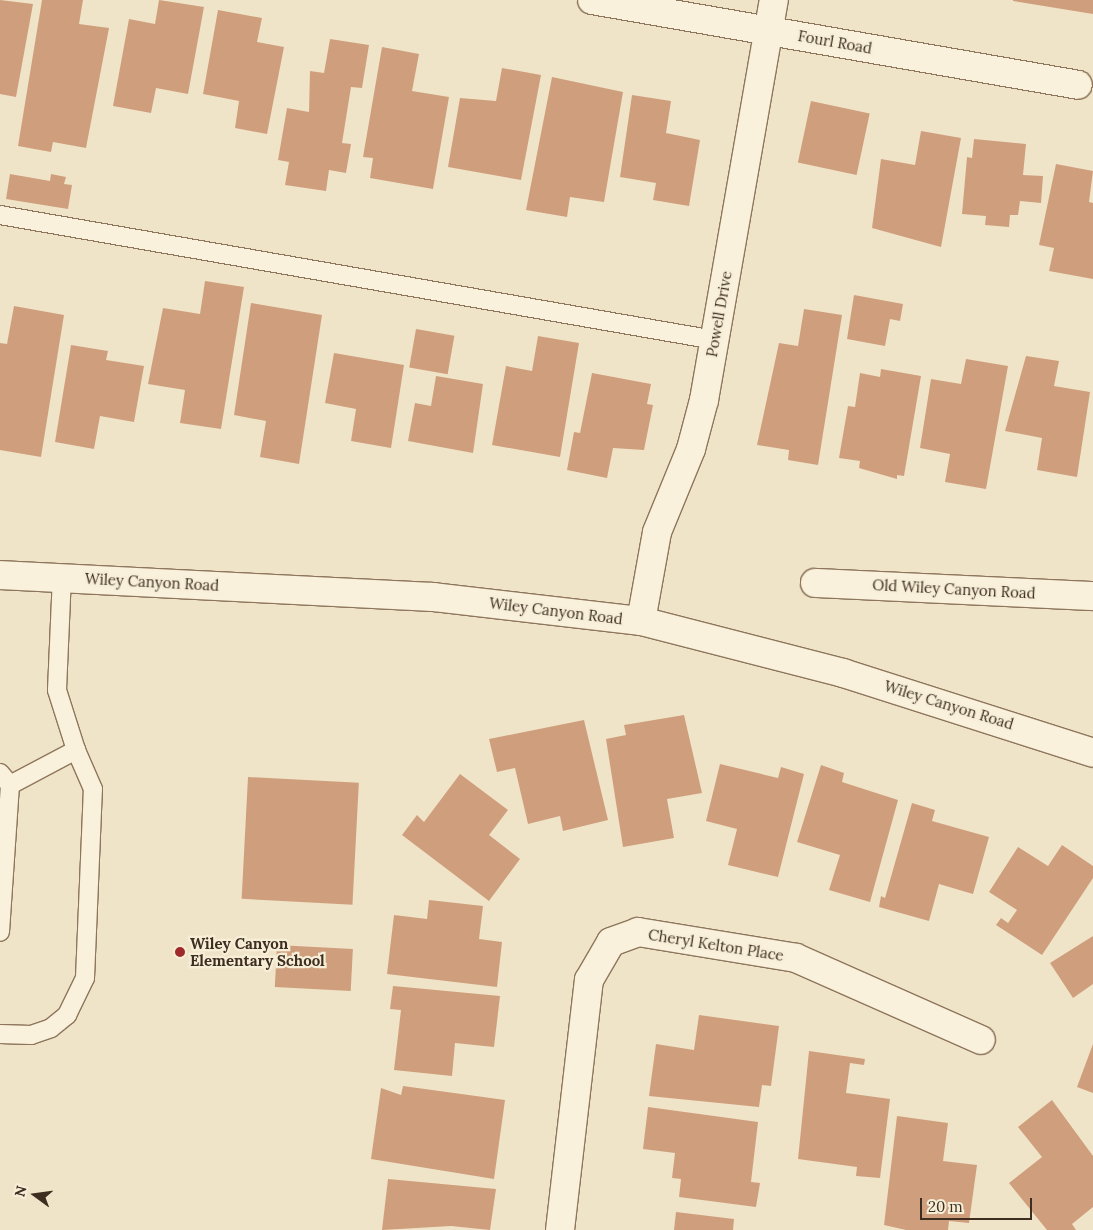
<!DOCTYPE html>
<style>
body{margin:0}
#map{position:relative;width:1093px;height:1230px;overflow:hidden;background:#f0e4c8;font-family:Lora,serif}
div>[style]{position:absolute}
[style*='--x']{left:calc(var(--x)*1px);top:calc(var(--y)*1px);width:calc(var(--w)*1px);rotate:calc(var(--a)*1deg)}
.building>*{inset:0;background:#cf9f7d;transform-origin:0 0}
.roads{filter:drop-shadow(1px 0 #8d765c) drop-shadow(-1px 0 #8d765c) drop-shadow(0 1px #8d765c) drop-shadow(0 -1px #8d765c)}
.lane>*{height:18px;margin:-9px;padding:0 9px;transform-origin:9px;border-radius:9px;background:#faf1dc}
.street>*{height:28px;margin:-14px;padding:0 14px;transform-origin:14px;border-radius:14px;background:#faf1dc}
.secondary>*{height:28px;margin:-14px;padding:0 14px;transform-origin:14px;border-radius:14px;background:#faf1dc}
.dots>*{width:14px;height:14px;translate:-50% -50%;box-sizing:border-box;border:2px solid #f7eed8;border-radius:50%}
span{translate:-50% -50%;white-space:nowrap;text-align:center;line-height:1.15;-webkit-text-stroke:4.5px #f7eed8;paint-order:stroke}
.street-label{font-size:15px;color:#3d2e20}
.poi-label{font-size:15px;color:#3d2e20;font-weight:700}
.left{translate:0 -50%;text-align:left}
.north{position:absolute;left:10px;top:1170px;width:50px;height:50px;-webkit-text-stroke:4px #f7eed8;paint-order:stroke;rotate:284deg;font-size:14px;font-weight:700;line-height:20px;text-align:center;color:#3d2e20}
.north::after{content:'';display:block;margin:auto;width:18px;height:22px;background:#3d2e20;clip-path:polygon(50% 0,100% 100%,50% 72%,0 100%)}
.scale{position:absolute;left:920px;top:1198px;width:112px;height:22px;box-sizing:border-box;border:2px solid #3d2e20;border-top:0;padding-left:6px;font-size:15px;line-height:18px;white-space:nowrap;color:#3d2e20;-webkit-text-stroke:4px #f7eed8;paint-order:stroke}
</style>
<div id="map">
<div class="building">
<i style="clip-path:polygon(0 0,33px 4px,16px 97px,0 94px)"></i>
<i style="clip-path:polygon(42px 0,83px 0,79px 24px,109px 28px,86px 148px,53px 142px,51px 152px,18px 146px)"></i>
<i style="clip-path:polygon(159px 0,204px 7px,188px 94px,156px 88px,151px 113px,113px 106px,129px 19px,155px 24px)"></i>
<i style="clip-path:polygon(1013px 0,1093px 0,1093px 14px,1013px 1px)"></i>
<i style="clip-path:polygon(218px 10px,262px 18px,257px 42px,284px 47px,267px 134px,235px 128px,239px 101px,203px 94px)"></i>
<i style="clip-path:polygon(330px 39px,369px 45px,362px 88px,351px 87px,342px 143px,351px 144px,346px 173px,329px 170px,326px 191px,285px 185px,289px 162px,278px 160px,287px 108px,309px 112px,310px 71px,324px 73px)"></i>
<i style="clip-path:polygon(382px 47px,419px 54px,412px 91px,449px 97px,433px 189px,370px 178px,373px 158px,363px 157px)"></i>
<i style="clip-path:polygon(502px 68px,541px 75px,521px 180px,448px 167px,460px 98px,496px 101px)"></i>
<i style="clip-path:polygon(552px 77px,623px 92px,604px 202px,570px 197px,567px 217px,526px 210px)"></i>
<i style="clip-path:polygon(632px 95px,671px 101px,666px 133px,700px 140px,689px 206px,653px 200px,656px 183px,620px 177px)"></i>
<i style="left:811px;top:101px;width:60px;height:63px;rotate:12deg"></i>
<i style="clip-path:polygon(921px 131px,961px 138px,941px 247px,872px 228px,881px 159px,915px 165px)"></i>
<i style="clip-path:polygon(974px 139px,1026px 144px,1023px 175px,1043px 176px,1041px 203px,1020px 201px,1018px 215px,1010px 215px,1009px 227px,985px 225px,986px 216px,962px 214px,967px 157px,972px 158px)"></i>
<i style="clip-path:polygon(1056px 164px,1093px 171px,1089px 202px,1093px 203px,1093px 279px,1049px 271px,1054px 248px,1039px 245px)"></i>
<i style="clip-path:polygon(10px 174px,50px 181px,51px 174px,66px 177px,64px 184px,72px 185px,68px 209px,6px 199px)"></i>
<i style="clip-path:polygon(205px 281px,244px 287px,221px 429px,180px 423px,185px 390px,148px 384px,163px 308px,200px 314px)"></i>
<i style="clip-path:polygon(854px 295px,903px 304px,900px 321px,890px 319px,885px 346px,847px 339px)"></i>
<i style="clip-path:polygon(251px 303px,322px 315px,299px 464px,260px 457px,266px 421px,234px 415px)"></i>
<i style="clip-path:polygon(14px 306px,64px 315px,41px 457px,0 450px,0 343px,7px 344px)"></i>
<i style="clip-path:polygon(804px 309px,842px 315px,818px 465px,788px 460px,789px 450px,757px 445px,779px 343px,798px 346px)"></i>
<i style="left:416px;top:329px;width:39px;height:39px;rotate:10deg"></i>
<i style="clip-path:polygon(538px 336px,579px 343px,560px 457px,492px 445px,506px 366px,532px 371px)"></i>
<i style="clip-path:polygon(71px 345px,108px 351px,106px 360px,144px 366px,134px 422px,100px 416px,94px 449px,55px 442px)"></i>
<i style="clip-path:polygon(334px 353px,404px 365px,391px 448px,351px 441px,356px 409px,325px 403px)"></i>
<i style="clip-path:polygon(1026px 356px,1059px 361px,1054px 386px,1090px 392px,1077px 477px,1037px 470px,1042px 438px,1005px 431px)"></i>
<i style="clip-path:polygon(966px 359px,1008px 366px,986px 489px,945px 482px,950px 454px,920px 448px,931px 379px,961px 384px)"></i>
<i style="clip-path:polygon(881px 369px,921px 376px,904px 476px,897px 475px,897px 479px,859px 468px,860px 461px,839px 458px,848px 406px,855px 407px,860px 373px,880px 377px)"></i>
<i style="clip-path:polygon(592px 373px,651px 384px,647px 404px,653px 405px,644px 450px,613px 448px,607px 478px,567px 470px,574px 432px,580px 433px)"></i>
<i style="clip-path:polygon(436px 376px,483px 384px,473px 453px,408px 441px,415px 403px,431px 406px)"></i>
<i style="clip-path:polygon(684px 715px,702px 793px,667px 799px,674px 838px,623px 847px,606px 739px,626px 735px,624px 725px)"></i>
<i style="clip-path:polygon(584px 720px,608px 820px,563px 831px,560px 816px,528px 824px,515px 768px,497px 772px,489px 739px)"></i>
<i style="clip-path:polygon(720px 764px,778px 778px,781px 767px,804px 774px,778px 877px,728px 865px,737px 829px,706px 821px)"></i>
<i style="clip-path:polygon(821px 765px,844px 773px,842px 782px,898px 800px,870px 902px,829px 890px,840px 855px,797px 842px)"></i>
<i style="clip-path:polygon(460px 774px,508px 810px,489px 835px,520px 859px,489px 901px,402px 835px,417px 815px,424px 822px)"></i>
<i style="left:248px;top:777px;width:111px;height:122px;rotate:3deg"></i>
<i style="clip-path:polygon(912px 803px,935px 810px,932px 821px,989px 837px,973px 894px,939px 884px,929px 921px,879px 907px,881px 896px,885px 898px)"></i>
<i style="clip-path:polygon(1062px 845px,1093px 866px,1093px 878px,1042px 955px,996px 925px,1001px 918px,1008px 923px,1017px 910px,989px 892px,1018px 847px,1048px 866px)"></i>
<i style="clip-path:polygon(429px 900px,483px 906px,479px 939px,502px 942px,497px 987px,387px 974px,394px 915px,427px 919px)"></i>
<i style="clip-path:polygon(1093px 936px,1093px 984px,1073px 998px,1050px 963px)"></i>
<i style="left:277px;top:945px;width:76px;height:42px;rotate:3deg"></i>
<i style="clip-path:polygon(393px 986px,500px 996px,494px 1047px,455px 1043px,452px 1076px,394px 1070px,401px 1010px,390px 1009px)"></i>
<i style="clip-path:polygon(699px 1015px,779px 1026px,771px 1086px,762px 1085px,759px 1107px,649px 1096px,656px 1044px,694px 1050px)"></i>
<i style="clip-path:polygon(1093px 1044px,1093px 1093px,1077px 1087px)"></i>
<i style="clip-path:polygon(809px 1051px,865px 1059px,864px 1065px,850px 1063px,846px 1093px,890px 1099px,880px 1178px,856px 1176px,857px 1167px,798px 1159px)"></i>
<i style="clip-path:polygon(403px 1086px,505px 1100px,494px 1179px,371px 1159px,381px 1088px,401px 1095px)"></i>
<i style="clip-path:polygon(1052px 1100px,1093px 1156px,1093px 1207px,1072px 1224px,1076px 1230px,1047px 1230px,1009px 1183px,1042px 1157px,1018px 1127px)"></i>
<i style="clip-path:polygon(648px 1107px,758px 1122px,751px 1182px,760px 1183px,756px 1207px,679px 1197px,681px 1179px,672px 1178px,675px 1153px,643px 1149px)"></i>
<i style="clip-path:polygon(897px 1116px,948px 1123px,943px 1161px,977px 1165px,969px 1223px,949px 1221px,948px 1230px,906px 1230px,884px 1225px)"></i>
<i style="clip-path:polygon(388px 1179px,496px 1189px,490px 1230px,451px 1226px,382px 1230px)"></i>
<i style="clip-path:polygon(676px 1212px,734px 1219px,733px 1230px,674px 1230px)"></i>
</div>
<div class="roads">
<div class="lane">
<i style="--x:0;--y:215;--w:726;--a:9.92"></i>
<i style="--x:0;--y:773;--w:16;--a:50"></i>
<i style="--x:10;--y:785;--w:147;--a:93.9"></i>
<i style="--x:10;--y:785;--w:75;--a:-27.9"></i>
<i style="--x:76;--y:750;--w:63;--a:-107.6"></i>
<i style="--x:57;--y:690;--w:113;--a:-87.5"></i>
<i style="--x:0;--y:1034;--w:31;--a:2"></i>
<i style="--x:31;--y:1035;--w:21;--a:-19"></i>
<i style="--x:51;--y:1028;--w:21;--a:-39"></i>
<i style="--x:67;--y:1015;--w:41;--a:-64.1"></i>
<i style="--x:85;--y:978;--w:189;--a:-87.6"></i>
<i style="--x:93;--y:789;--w:43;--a:-113.6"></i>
</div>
<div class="street">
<i style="--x:592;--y:0;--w:493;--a:9.9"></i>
<i style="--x:815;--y:583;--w:278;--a:2.7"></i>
<i style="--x:641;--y:621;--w:90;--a:-79.8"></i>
<i style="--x:657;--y:532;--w:90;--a:-67.7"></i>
<i style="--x:691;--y:449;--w:51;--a:-75.1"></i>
<i style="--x:704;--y:400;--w:406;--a:-80.1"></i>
<i style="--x:560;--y:1230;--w:252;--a:-83.4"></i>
<i style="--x:589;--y:980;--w:44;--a:-59.9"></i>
<i style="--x:611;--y:942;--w:29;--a:-20"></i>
<i style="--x:638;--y:932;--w:160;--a:9.3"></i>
<i style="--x:796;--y:958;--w:202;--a:23.9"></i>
</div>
<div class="secondary">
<i style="--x:0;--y:575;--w:434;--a:2.9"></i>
<i style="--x:433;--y:597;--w:209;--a:6.6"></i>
<i style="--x:641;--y:621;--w:209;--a:14.4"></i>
<i style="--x:843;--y:673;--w:262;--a:17.7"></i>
</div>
</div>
<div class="dots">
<i style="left:180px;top:952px;background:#9e2a2b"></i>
</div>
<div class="street-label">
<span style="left:835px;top:42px;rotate:10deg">Fourl Road</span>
<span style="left:719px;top:314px;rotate:-80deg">Powell Drive</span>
<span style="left:152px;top:582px;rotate:3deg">Wiley Canyon Road</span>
<span style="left:954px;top:589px;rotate:3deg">Old Wiley Canyon Road</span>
<span style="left:556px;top:611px;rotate:7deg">Wiley Canyon Road</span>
<span style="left:949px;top:705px;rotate:17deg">Wiley Canyon Road</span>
<span style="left:716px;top:945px;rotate:9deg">Cheryl Kelton Place</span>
</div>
<div class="poi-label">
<span class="left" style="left:190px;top:952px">Wiley Canyon<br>Elementary School</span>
</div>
<div class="north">N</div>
<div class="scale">20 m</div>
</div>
